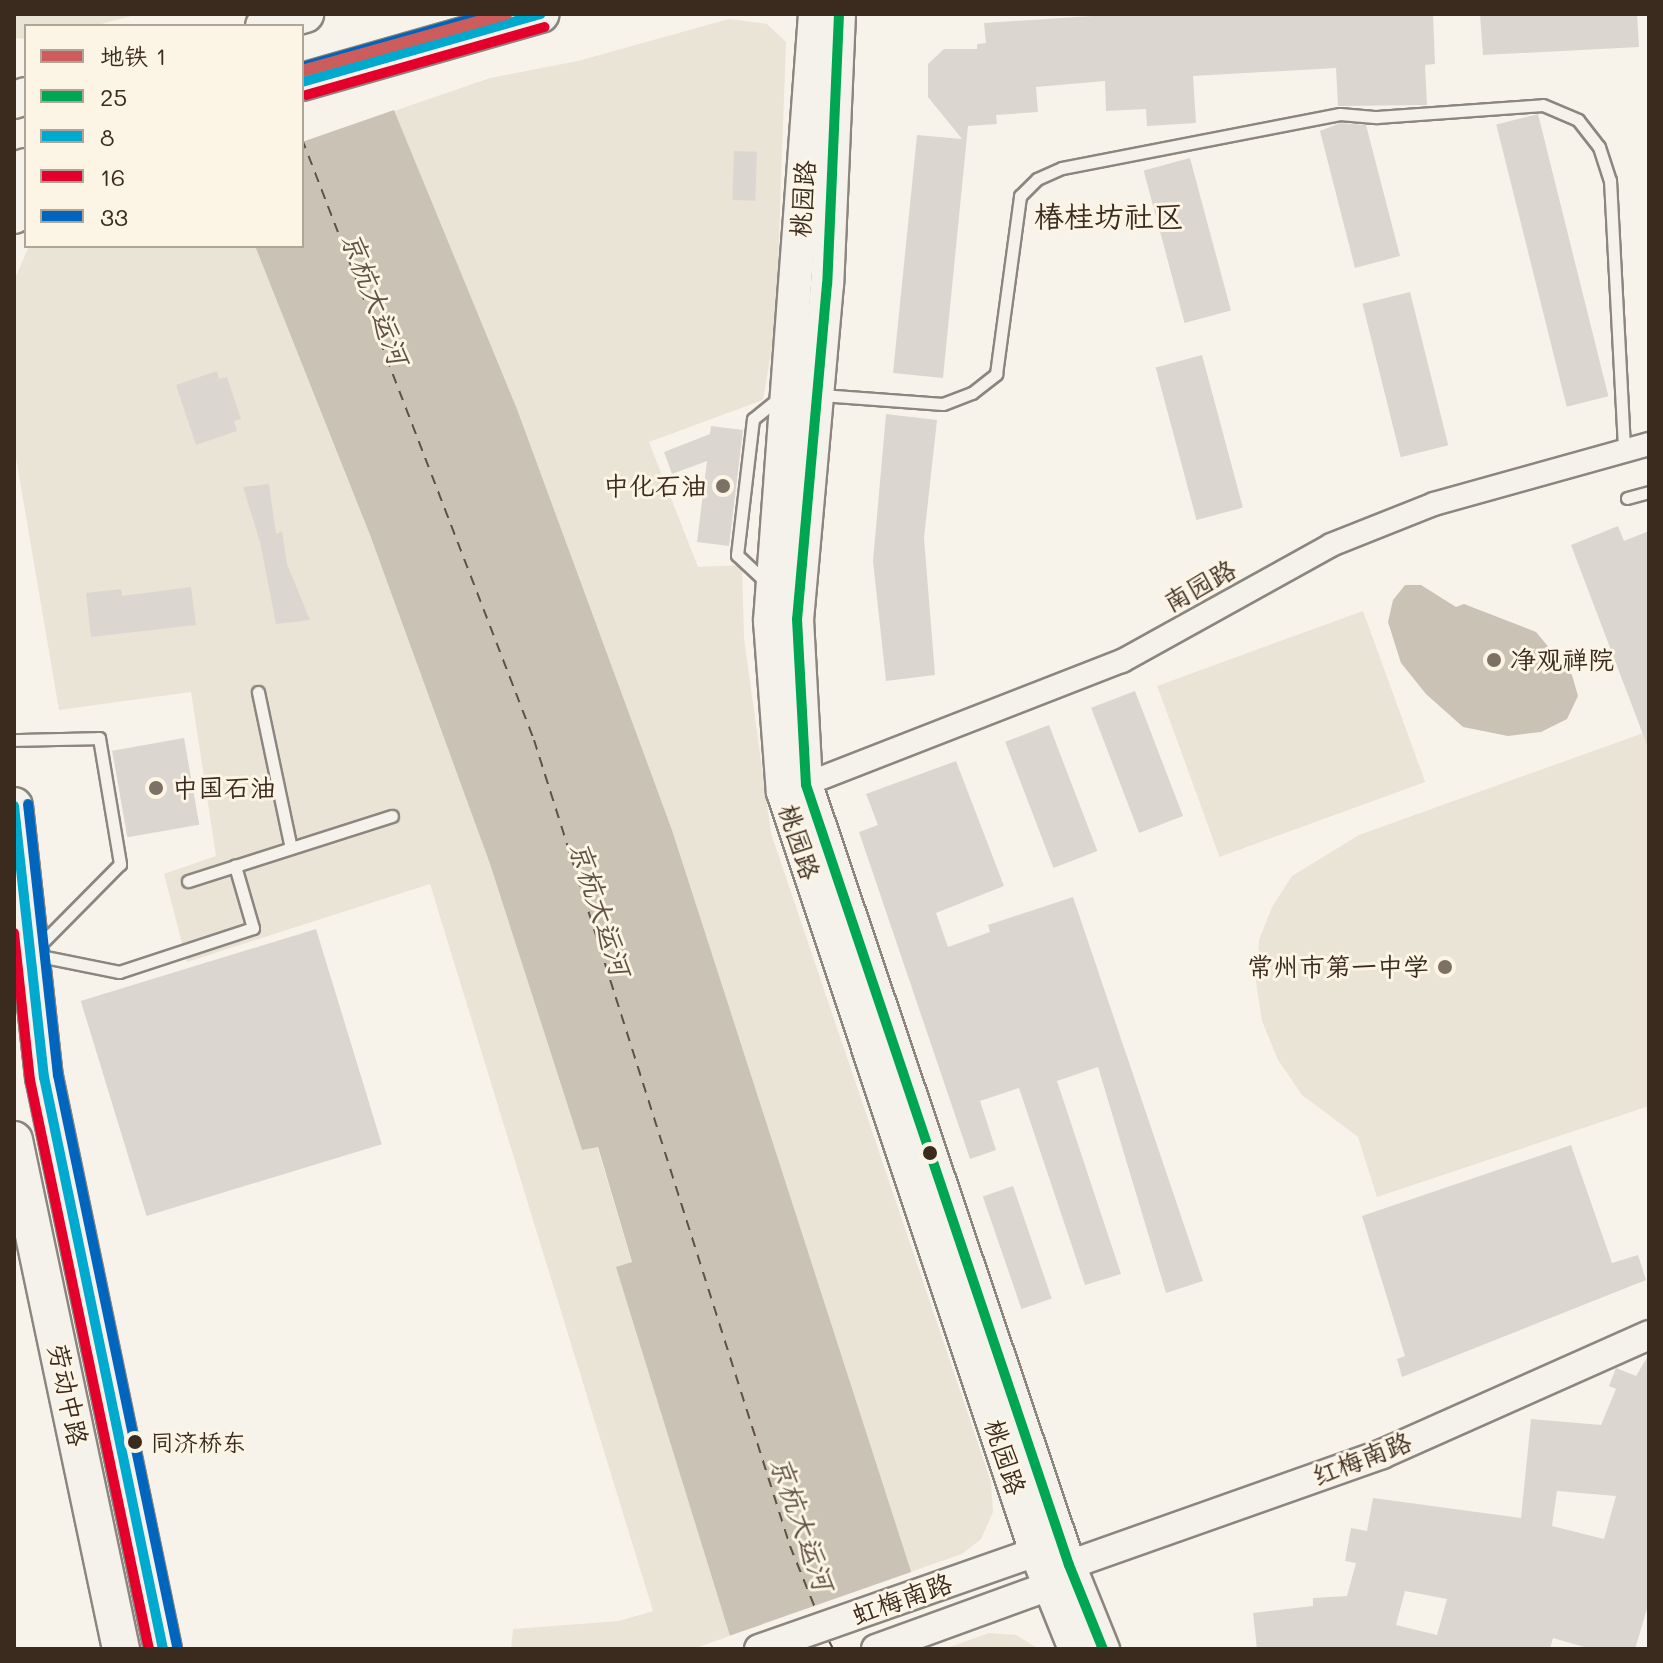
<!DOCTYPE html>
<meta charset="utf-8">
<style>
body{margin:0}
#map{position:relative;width:1663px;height:1663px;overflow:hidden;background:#f7f3ea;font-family:Mali,"LXGW WenKai TC",sans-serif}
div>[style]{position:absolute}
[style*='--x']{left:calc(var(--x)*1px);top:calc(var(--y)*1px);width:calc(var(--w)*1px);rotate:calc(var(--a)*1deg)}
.green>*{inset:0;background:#eae4d7;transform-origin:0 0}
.water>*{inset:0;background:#cac2b5}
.pier>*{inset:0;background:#f7f3ea}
.ferry>*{height:2px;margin-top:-1px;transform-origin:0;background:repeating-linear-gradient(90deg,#605144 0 10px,transparent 0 18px)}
.building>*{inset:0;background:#dbd7d0;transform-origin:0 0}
.roads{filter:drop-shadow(2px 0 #8b867f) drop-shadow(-2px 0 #8b867f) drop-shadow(0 2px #8b867f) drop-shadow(0 -2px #8b867f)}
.service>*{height:11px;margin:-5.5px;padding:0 5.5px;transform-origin:5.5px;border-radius:5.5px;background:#f5f2ec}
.minor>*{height:22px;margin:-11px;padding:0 11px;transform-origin:11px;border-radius:11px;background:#f5f2ec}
.tertiary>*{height:28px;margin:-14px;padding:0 14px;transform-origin:14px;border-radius:14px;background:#f5f2ec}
.secondary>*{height:32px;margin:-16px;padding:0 16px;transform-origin:16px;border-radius:16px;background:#f5f2ec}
.primary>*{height:36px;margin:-18px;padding:0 18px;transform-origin:18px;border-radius:18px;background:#f5f2ec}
.bus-1>*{height:10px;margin:-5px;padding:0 5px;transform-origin:5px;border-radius:5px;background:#00a651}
.bus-2>*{height:10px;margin:-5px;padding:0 5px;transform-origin:5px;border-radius:5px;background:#00a9ce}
.bus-3>*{height:10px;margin:-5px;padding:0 5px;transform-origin:5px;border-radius:5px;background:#e4002b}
.bus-4>*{height:10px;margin:-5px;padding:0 5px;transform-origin:5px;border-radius:5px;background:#0065bd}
.metro-1>*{height:12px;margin:-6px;padding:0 6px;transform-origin:6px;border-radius:6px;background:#cd5c5c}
.dots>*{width:22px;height:22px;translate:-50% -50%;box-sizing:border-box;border:4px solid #fcf5e5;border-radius:50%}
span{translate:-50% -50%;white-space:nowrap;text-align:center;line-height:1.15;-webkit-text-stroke:6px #fcf5e5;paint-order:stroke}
.bus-label{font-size:24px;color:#3b2a1e}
.left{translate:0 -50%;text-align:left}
.street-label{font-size:26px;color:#3b2a1e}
.poi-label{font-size:26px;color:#3b2a1e}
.right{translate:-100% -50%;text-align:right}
.water-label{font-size:28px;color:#605144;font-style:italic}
.quarter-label{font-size:30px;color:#3b2a1e}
.frame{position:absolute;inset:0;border:16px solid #3b2a1e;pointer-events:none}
.legend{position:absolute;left:24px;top:24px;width:280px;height:224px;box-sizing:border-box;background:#fcf5e5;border:2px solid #afa495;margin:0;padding:10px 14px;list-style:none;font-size:24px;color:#3b2a1e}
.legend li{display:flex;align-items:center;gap:16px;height:40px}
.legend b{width:40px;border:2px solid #afa495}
</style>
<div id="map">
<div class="green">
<i style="clip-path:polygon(14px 14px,139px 14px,94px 26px,26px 26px,26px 39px,14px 38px)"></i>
<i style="clip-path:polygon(729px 19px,767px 24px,786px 42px,776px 323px,763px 400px,649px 442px,698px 567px,742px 565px,744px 638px,771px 833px,991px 1482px,993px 1512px,981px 1539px,962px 1554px,910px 1572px,672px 830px,517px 409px,394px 111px,490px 78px,578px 61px)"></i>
<i style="clip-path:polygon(29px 246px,255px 246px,370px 535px,490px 864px,582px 1150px,597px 1146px,632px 1263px,617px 1268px,730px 1636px,693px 1649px,511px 1649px,513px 1629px,619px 1621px,653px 1611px,430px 884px,187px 962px,164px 874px,216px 856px,191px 692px,59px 710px,14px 446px,14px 281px)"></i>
<i style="left:1363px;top:611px;width:182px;height:219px;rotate:70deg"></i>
<i style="clip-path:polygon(1649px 731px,1649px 1106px,1377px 1197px,1358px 1137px,1302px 1095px,1278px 1060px,1262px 1021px,1256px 982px,1259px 940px,1272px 907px,1292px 876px,1359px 835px)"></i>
<i style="clip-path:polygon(989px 1633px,1016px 1635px,1039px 1649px,944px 1649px)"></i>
</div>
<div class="water">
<i style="clip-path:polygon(302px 26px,382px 81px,517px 409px,672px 830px,936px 1649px,736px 1649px,730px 1636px,616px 1267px,632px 1262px,598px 1147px,582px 1150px,490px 864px,370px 535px,255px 246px,302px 246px)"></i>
<i style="clip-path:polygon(1405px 585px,1421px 585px,1456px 607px,1464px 604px,1536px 632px,1572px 675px,1578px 696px,1567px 719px,1541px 732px,1508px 736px,1463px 727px,1426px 694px,1401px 663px,1388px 622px,1393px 600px)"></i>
</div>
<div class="pier">
<i style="clip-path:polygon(169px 14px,361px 14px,397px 109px,302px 142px,302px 26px,173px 26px)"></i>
<i style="clip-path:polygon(914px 1571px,940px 1649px,731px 1649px,726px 1637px)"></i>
</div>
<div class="ferry">
<i style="--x:302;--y:139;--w:644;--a:68.89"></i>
<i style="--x:534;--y:740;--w:846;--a:72.38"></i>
<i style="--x:790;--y:1546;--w:74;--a:67.9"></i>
<i style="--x:828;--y:1639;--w:11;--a:63"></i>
</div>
<div class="building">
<i style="clip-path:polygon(1123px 14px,1433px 14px,1435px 64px,1425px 65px,1427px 105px,1338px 106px,1336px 68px,1193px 76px,1196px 123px,1147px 126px,1146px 109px,1106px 111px,1105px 81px,1036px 87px,1038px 112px,996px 115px,997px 124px,968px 126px,943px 378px,893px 373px,917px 135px,962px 139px,928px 97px,928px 64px,944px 49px,977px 49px,977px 44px,986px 43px,984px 23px)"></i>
<i style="clip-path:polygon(1480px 14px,1637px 14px,1639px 47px,1483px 55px)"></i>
<i style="left:1538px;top:114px;width:291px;height:43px;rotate:76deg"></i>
<i style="clip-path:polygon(1340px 123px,1366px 125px,1400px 256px,1355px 268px,1320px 131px)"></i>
<i style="left:734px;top:151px;width:23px;height:49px;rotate:2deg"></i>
<i style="left:1190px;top:158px;width:158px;height:48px;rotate:75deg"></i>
<i style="left:1410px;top:292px;width:158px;height:49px;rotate:76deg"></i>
<i style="left:1202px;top:355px;width:158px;height:48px;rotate:75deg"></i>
<i style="clip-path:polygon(217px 371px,219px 379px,227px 377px,241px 419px,234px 421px,237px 431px,196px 445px,176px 385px)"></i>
<i style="clip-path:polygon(886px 414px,937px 420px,924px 538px,935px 675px,886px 681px,873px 561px)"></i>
<i style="clip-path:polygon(711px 426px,743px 430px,729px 546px,697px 542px,707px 461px,672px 474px,664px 452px,710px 434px)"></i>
<i style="clip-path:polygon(269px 484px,276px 534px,282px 531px,287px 564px,310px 620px,276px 624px,260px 542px,243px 487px)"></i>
<i style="clip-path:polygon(1618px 526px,1624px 541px,1649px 531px,1647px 745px,1571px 545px)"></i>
<i style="clip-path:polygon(191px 587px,196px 625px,91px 637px,86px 593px,121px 589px,122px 596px)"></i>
<i style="left:1135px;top:691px;width:134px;height:47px;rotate:69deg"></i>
<i style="left:1049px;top:725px;width:135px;height:47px;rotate:69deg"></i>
<i style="left:184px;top:738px;width:88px;height:73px;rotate:80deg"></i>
<i style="clip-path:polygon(956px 761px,1004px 886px,936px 913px,948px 947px,990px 932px,988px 925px,1073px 897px,1203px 1281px,1166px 1293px,1098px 1067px,1057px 1081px,1121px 1274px,1085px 1285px,1019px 1088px,980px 1101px,996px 1150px,970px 1159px,859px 832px,878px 825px,866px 794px)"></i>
<i style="left:316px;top:929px;width:225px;height:246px;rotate:73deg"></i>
<i style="clip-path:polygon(1571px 1145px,1612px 1263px,1638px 1255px,1646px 1280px,1402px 1377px,1397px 1359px,1405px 1356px,1362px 1216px)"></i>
<i style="left:1013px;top:1186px;width:119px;height:32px;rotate:71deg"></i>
<i style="clip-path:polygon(evenodd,1649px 1354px,1649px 1602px,1635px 1649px,1591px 1649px,1553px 1638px,1550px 1649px,1257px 1649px,1253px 1613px,1313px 1606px,1313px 1598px,1347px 1596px,1356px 1563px,1345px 1561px,1351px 1528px,1367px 1531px,1373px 1498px,1521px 1518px,1531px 1419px,1601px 1425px,1616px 1389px,1609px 1386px,1616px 1368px,1636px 1376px,1649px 1354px,1557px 1491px,1616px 1496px,1604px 1539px,1552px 1526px,1557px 1491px,1649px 1354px,1405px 1591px,1447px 1599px,1437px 1635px,1396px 1625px,1405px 1591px)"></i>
</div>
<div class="roads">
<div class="service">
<i style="--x:821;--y:395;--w:122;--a:4.2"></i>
<i style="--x:943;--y:404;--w:31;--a:-21"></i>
<i style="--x:972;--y:393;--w:31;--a:-38"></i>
<i style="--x:996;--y:374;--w:180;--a:-82.3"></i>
<i style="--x:1020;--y:196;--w:24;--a:-45"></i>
<i style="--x:1037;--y:179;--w:27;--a:-24"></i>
<i style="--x:1062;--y:168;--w:283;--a:-11"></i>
<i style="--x:1340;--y:114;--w:37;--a:5"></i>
<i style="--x:1377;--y:117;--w:166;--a:-4.1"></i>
<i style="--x:1543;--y:105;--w:38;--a:23"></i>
<i style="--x:1578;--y:120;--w:34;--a:52"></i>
<i style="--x:1599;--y:147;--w:35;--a:72"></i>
<i style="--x:1610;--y:180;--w:271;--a:87"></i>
<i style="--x:1627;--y:498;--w:23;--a:-15"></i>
<i style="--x:767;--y:583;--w:41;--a:-137"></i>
<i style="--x:737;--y:555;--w:137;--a:-83.3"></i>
<i style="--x:753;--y:419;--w:33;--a:-39"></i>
<i style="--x:258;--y:692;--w:159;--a:78.1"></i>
<i style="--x:14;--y:740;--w:85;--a:-1.3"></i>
<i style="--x:99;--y:738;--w:128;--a:80.5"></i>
<i style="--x:120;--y:864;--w:118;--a:134.7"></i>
<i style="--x:188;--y:881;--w:214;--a:-17.7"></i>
<i style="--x:35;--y:955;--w:86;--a:11.4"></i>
<i style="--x:119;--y:972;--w:141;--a:-18.2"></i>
<i style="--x:253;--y:928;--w:65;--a:-106.2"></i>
</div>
<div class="minor">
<i style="--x:796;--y:788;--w:350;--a:-21.3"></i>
<i style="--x:1122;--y:661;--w:239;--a:-29"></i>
<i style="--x:1331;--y:545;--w:111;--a:-21.7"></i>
<i style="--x:1434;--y:504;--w:223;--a:-15.6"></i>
</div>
<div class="tertiary">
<i style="--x:759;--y:1649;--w:293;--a:-19.3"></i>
<i style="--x:1036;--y:1552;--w:22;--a:21"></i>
<i style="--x:876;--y:1649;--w:184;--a:-20"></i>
<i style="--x:1049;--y:1586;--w:29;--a:-46"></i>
<i style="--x:1069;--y:1565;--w:332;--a:-19.5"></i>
<i style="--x:1382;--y:1454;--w:292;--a:-24"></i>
</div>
<div class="secondary">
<i style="--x:815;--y:14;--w:609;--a:94.24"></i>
<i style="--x:770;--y:621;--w:171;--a:85.7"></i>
<i style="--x:783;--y:792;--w:801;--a:71.59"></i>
<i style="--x:1036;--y:1552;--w:105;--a:68.1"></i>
<i style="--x:839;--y:14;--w:270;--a:92.5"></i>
<i style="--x:827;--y:284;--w:336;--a:95.1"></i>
<i style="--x:797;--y:619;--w:166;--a:86.9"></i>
<i style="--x:806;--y:785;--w:823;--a:71.37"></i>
<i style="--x:1069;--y:1565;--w:91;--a:68"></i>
</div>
<div class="primary">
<i style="--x:264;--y:26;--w:43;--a:-16.3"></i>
<i style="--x:302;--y:82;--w:248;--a:-15.9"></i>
<i style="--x:14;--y:100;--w:13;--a:-18"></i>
<i style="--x:14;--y:171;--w:13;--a:-18"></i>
<i style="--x:14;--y:215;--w:18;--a:-49"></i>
<i style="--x:14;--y:806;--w:273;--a:83.7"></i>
<i style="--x:44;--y:1077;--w:584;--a:78.25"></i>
<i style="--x:14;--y:1140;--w:520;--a:78.13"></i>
</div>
</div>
<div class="bus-1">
<i style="--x:839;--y:14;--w:270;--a:92.5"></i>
<i style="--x:827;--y:284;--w:336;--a:95.1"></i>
<i style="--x:797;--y:619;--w:166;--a:86.9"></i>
<i style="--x:806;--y:785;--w:823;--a:71.37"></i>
<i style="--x:1069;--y:1565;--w:91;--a:68"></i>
</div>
<div class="bus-2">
<i style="--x:302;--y:82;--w:248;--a:-15.9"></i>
<i style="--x:14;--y:806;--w:273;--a:83.7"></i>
<i style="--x:44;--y:1077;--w:584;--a:78.25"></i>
</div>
<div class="bus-3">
<i style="--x:306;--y:95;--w:248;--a:-15.9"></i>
<i style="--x:14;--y:933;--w:148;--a:83.8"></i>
<i style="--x:30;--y:1080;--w:581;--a:78.19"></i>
</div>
<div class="bus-4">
<i style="--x:302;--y:67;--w:194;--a:-15.8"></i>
<i style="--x:28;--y:804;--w:273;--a:83.7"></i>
<i style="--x:58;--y:1075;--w:583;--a:78.23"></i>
</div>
<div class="metro-1">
<i style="--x:302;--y:71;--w:212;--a:-15.6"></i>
</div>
<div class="dots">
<i style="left:723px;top:486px;background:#7d7065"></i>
<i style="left:1494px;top:660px;background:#7d7065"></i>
<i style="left:156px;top:788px;background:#7d7065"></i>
<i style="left:1445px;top:967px;background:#7d7065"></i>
<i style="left:930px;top:1153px;background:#3b2a1e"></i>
<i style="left:135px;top:1442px;background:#3b2a1e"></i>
</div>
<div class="bus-label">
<span class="left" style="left:150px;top:1442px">同济桥东</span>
</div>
<div class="street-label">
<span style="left:803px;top:199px;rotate:-86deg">桃园路</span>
<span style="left:1200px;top:586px;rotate:-29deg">南园路</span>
<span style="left:799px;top:842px;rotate:72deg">桃园路</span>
<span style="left:68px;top:1395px;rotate:78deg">劳动中路</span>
<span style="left:1005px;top:1457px;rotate:72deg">桃园路</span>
<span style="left:1362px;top:1459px;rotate:-21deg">红梅南路</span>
<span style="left:902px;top:1599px;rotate:-19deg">虹梅南路</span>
</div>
<div class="poi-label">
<span class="right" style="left:707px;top:486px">中化石油</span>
<span class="left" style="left:1510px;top:660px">净观禅院</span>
<span class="left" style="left:172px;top:788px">中国石油</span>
<span class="right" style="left:1429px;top:967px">常州市第一中学</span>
</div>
<div class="water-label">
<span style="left:376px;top:298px;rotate:69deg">京杭大运河</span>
<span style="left:601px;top:908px;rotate:72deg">京杭大运河</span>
<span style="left:803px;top:1523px;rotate:71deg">京杭大运河</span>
</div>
<div class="quarter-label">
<span style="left:1109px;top:215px">椿桂坊社区</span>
</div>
<div class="frame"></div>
<ul class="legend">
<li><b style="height:10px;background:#cd5c5c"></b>地铁 1</li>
<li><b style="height:10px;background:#00a651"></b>25</li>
<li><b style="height:10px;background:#00a9ce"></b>8</li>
<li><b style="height:10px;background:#e4002b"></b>16</li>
<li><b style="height:10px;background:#0065bd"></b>33</li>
</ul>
</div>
